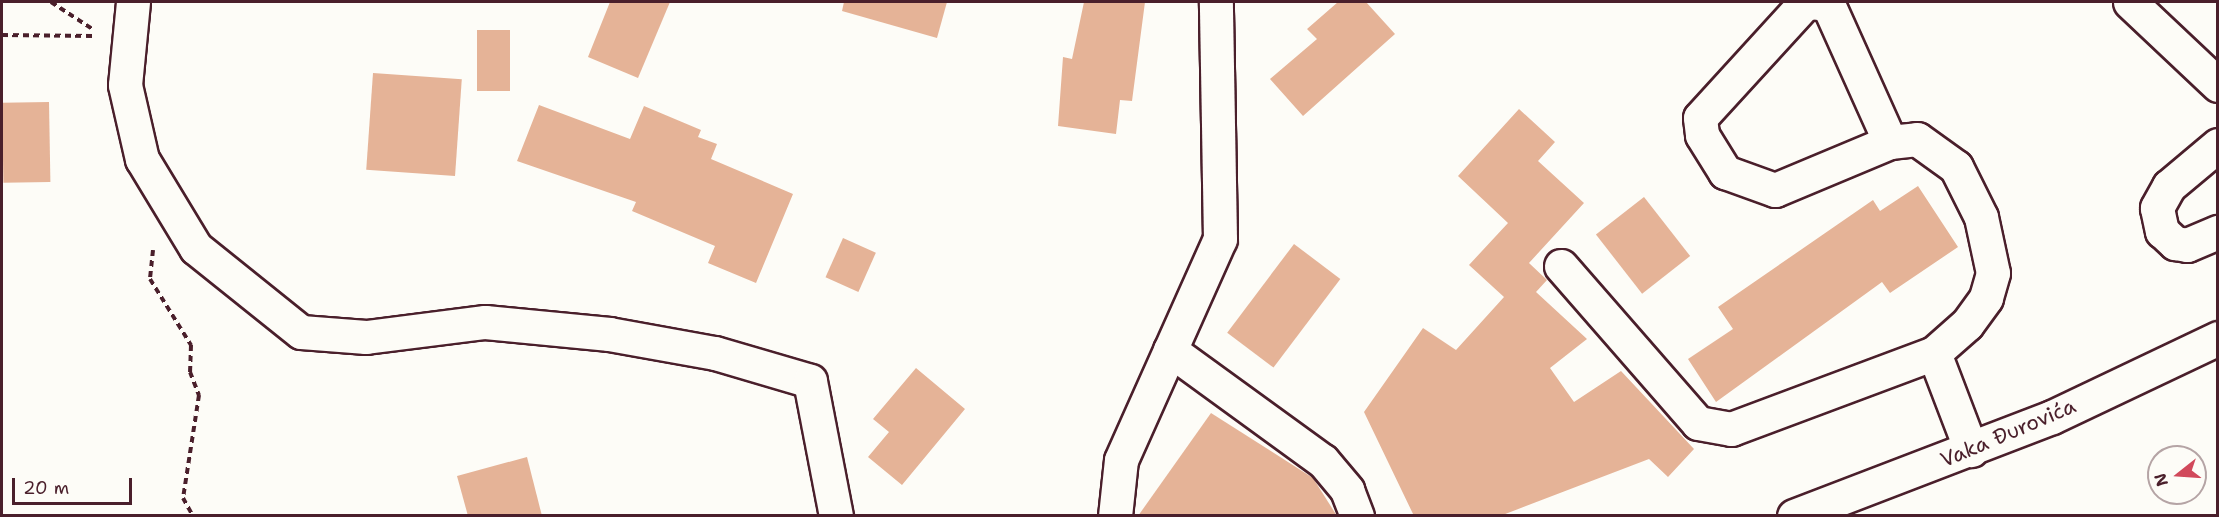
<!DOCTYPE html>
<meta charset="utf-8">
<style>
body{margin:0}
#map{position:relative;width:2219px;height:517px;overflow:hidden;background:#fdfcf7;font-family:"Shantell Sans",sans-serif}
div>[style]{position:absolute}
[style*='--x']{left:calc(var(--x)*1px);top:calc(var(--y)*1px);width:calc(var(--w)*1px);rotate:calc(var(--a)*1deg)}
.building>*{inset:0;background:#e5b397;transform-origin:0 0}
.path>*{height:4px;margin-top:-2px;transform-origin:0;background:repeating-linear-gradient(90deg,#4a1f2b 0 6px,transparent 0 10.5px)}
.roads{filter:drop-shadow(2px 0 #4a1f2b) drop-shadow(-2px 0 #4a1f2b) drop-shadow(0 2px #4a1f2b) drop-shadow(0 -2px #4a1f2b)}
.minor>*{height:33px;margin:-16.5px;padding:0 16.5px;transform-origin:16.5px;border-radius:16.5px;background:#fdfcf7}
span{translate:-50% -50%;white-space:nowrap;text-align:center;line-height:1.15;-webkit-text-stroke:4.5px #fdfcf7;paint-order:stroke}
.street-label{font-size:21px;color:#4a1f2b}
.frame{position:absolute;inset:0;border:3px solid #4a1f2b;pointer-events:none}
.north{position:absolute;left:2147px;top:445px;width:60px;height:60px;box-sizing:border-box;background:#fdfcf7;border:2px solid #b5a4a5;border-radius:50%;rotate:253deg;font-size:16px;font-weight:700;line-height:24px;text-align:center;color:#4a1f2b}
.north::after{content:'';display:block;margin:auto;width:21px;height:27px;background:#d1495b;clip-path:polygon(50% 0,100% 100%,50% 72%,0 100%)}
.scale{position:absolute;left:12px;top:478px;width:120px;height:27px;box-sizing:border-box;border:3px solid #4a1f2b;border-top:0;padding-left:8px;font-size:18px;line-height:21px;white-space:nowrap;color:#4a1f2b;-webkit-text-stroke:4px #fdfcf7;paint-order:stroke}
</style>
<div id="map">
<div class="building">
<i style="clip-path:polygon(610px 2px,670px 2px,638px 78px,588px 57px)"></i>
<i style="clip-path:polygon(844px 2px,947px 2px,937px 38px,842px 11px)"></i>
<i style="clip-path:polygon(1084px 2px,1145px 2px,1132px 101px,1120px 100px,1116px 134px,1058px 126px,1063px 57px,1072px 59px)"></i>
<i style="clip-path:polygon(1338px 2px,1366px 2px,1395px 34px,1303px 116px,1270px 79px,1317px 39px,1307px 29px)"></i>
<i style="left:510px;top:30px;width:61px;height:33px;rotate:90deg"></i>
<i style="left:373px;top:73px;width:89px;height:97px;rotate:4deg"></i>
<i style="left:49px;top:102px;width:80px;height:47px;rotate:89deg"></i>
<i style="clip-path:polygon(539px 105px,630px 139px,644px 106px,701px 130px,698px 137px,717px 144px,711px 159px,793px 194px,756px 283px,708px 263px,715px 246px,632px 211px,636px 202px,517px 161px)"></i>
<i style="clip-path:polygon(1519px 109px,1555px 142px,1538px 161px,1584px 203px,1529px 263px,1547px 280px,1536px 292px,1587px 339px,1550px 368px,1574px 402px,1621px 371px,1694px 449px,1668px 477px,1649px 459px,1500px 516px,1414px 516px,1364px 412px,1423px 328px,1456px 350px,1504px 297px,1469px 265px,1508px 223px,1458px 176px)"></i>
<i style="clip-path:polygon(1918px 186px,1958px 247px,1890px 293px,1882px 282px,1716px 402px,1688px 359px,1733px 329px,1718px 307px,1873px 200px,1880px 211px)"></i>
<i style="left:1644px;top:197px;width:75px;height:61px;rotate:52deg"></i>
<i style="left:843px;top:238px;width:36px;height:43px;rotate:24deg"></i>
<i style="left:1294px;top:244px;width:58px;height:111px;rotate:37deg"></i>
<i style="clip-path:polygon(916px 368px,965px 409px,902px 485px,868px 457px,889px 432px,873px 419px)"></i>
<i style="clip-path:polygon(1211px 413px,1313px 478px,1337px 516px,1138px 516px)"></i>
<i style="clip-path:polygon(527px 457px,542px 516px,468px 516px,457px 476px)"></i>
</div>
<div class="path">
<i style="--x:51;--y:2;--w:51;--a:33.1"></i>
<i style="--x:2;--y:35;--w:91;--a:0.6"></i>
<i style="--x:153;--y:250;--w:29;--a:96"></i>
<i style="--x:150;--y:279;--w:78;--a:58.2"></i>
<i style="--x:191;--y:345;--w:27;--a:92"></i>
<i style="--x:190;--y:372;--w:25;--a:69"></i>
<i style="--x:199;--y:395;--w:104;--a:98.8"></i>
<i style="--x:183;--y:498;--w:21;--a:61"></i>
</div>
<div class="roads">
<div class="minor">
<i style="--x:133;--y:2;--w:83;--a:95.5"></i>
<i style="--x:125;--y:85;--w:76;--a:77.1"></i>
<i style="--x:142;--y:159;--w:104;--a:58.8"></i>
<i style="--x:196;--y:248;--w:134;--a:38.7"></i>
<i style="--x:301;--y:332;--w:65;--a:4.4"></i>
<i style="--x:366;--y:337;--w:120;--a:-7.2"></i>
<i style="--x:485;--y:322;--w:125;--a:5.5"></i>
<i style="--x:609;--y:334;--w:108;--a:10.2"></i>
<i style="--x:715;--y:353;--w:99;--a:16.4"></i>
<i style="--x:810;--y:381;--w:137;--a:79.1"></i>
<i style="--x:2130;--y:2;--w:121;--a:43.3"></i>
<i style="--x:1890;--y:142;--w:149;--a:-114.2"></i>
<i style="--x:1829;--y:6;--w:14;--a:-163"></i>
<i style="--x:1816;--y:2;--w:12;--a:171"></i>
<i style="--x:1804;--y:4;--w:154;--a:132.4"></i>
<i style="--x:1700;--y:118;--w:17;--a:83"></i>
<i style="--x:1702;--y:135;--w:44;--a:58.1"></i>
<i style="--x:1725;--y:172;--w:53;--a:19.8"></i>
<i style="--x:1775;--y:190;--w:125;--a:-22.7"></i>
<i style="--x:1890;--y:142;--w:27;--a:-6"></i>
<i style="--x:1917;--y:139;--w:48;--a:35.7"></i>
<i style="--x:1956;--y:167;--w:56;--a:63.4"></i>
<i style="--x:1981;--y:217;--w:57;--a:77.9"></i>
<i style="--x:1993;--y:273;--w:26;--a:106"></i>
<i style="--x:1986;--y:298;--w:32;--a:126"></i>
<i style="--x:1967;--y:324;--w:44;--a:138.7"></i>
<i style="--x:2218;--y:145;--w:64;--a:140.1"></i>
<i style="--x:2169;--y:186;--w:25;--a:119"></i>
<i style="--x:2157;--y:208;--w:24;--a:78"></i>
<i style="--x:2162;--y:231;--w:18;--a:43"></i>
<i style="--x:2175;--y:243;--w:12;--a:9"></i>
<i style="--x:2187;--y:245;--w:34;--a:-23"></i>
<i style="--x:1561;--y:266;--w:208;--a:48.9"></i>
<i style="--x:1698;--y:423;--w:34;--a:10"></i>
<i style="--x:1731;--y:429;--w:217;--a:-20.5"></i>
<i style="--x:1934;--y:353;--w:104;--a:69.1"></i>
<i style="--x:1170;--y:350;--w:189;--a:36"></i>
<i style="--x:1323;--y:461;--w:38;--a:50"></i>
<i style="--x:1347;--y:490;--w:28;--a:69"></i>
<i style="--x:1115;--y:516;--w:56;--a:-83.9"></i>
<i style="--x:1121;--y:460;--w:242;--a:-65.9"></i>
<i style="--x:1220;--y:239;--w:237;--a:-91"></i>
<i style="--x:1794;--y:516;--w:276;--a:-21"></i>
<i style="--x:2052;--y:417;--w:184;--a:-25.4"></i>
</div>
</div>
<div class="street-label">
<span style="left:2008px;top:433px;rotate:-23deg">Vaka Đurovića</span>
</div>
<div class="frame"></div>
<div class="north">N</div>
<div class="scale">20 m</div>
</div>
